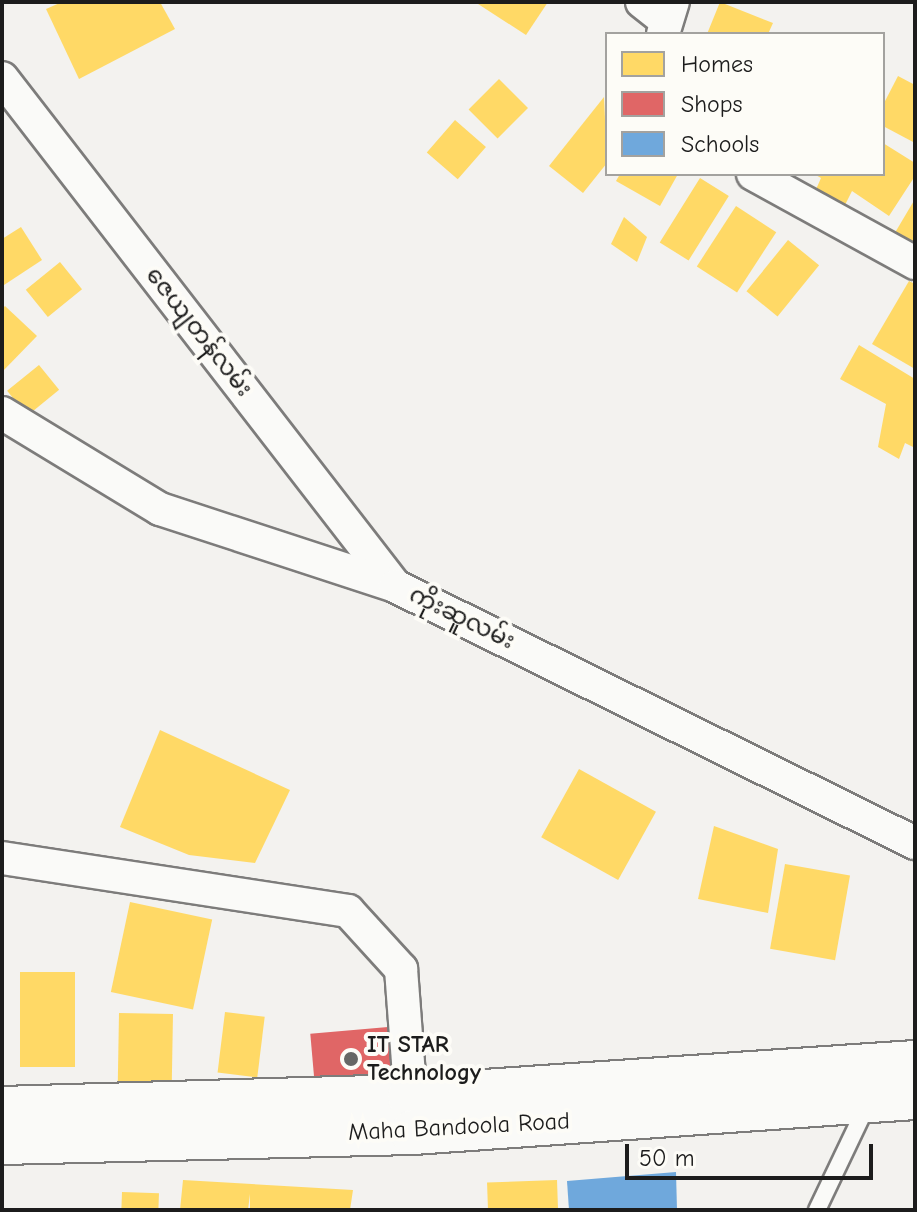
<!DOCTYPE html>
<meta charset="utf-8">
<style>
body{margin:0}
#map{position:relative;width:917px;height:1212px;overflow:hidden;background:#f3f2ef;font-family:"Comic Neue","Noto Sans Myanmar",sans-serif}
div>[style]{position:absolute}
[style*='--x']{left:calc(var(--x)*1px);top:calc(var(--y)*1px);width:calc(var(--w)*1px);rotate:calc(var(--a)*1deg)}
.homes>*{inset:0;background:#ffd966;transform-origin:0 0}
.shops>*{inset:0;background:#e06666;transform-origin:0 0}
.schools>*{inset:0;background:#6fa8dc}
.roads{filter:drop-shadow(2px 0 #7d7c7b) drop-shadow(-2px 0 #7d7c7b) drop-shadow(0 2px #7d7c7b) drop-shadow(0 -2px #7d7c7b)}
.lane>*{height:16px;margin:-8px;padding:0 8px;transform-origin:8px;border-radius:8px;background:#fafaf8}
.street>*{height:32px;margin:-16px;padding:0 16px;transform-origin:16px;border-radius:16px;background:#fafaf8}
.secondary>*{height:44px;margin:-22px;padding:0 22px;transform-origin:22px;border-radius:22px;background:#fafaf8}
.dots>*{width:22px;height:22px;translate:-50% -50%;box-sizing:border-box;border:4px solid #fdfcf7;border-radius:50%}
span{translate:-50% -50%;white-space:nowrap;text-align:center;line-height:1.15;-webkit-text-stroke:8px #fdfcf7;paint-order:stroke}
.street-label{font-size:24px;color:#1c1c1c}
.poi-label{font-size:24px;color:#1c1c1c;font-weight:700}
.left{translate:0 -50%;text-align:left}
.frame{position:absolute;inset:0;border:4px solid #1c1c1c;pointer-events:none}
.legend{position:absolute;left:605px;top:32px;width:280px;height:144px;box-sizing:border-box;background:#fdfcf7;border:2px solid #a3a29f;margin:0;padding:10px 14px;list-style:none;font-size:24px;color:#1c1c1c}
.legend li{display:flex;align-items:center;gap:16px;height:40px}
.legend b{width:40px;border:2px solid #a3a29f}
.scale{position:absolute;left:625px;top:1144px;width:248px;height:36px;box-sizing:border-box;border:4px solid #1c1c1c;border-top:0;padding-left:10px;font-size:24px;line-height:28px;white-space:nowrap;color:#1c1c1c;-webkit-text-stroke:6px #fdfcf7;paint-order:stroke}
</style>
<div id="map">
<div class="homes">
<i style="clip-path:polygon(62px 2px,160px 2px,175px 29px,79px 79px,46px 9px)"></i>
<i style="clip-path:polygon(475px 2px,548px 2px,526px 35px)"></i>
<i style="clip-path:polygon(720px 2px,773px 23px,768px 34px,707px 34px)"></i>
<i style="clip-path:polygon(898px 76px,915px 85px,915px 143px,883px 126px,883px 105px)"></i>
<i style="left:499px;top:79px;width:41px;height:43px;rotate:45deg"></i>
<i style="clip-path:polygon(604px 97px,607px 163px,583px 193px,549px 166px)"></i>
<i style="left:455px;top:120px;width:41px;height:43px;rotate:41deg"></i>
<i style="clip-path:polygon(883px 143px,915px 163px,915px 176px,889px 216px,852px 191px,843px 209px,814px 194px,821px 178px,814px 174px,883px 174px)"></i>
<i style="clip-path:polygon(620px 174px,678px 174px,660px 206px,616px 181px)"></i>
<i style="left:700px;top:178px;width:34px;height:76px;rotate:32deg"></i>
<i style="clip-path:polygon(915px 199px,915px 247px,893px 236px)"></i>
<i style="left:736px;top:206px;width:48px;height:72px;rotate:33deg"></i>
<i style="clip-path:polygon(624px 217px,647px 237px,637px 262px,611px 244px)"></i>
<i style="clip-path:polygon(21px 227px,42px 260px,4px 285px,2px 239px)"></i>
<i style="left:788px;top:240px;width:40px;height:66px;rotate:39deg"></i>
<i style="left:60px;top:262px;width:35px;height:44px;rotate:51deg"></i>
<i style="clip-path:polygon(909px 281px,915px 284px,915px 369px,872px 344px)"></i>
<i style="clip-path:polygon(5px 306px,37px 336px,2px 372px,2px 309px)"></i>
<i style="clip-path:polygon(859px 345px,915px 379px,915px 448px,905px 443px,899px 459px,878px 447px,886px 404px,840px 379px)"></i>
<i style="left:39px;top:365px;width:32px;height:41px;rotate:51deg"></i>
<i style="clip-path:polygon(160px 730px,290px 790px,255px 863px,189px 855px,120px 827px)"></i>
<i style="left:579px;top:769px;width:88px;height:78px;rotate:29deg"></i>
<i style="clip-path:polygon(714px 826px,778px 849px,768px 913px,698px 899px)"></i>
<i style="left:785px;top:864px;width:66px;height:86px;rotate:10deg"></i>
<i style="left:130px;top:902px;width:84px;height:92px;rotate:12deg"></i>
<i style="left:20px;top:972px;width:55px;height:95px"></i>
<i style="left:225px;top:1012px;width:40px;height:61px;rotate:7deg"></i>
<i style="left:119px;top:1013px;width:54px;height:87px;rotate:1deg"></i>
<i style="clip-path:polygon(183px 1180px,353px 1190px,350px 1210px,250px 1210px,250px 1194px,248px 1210px,180px 1210px)"></i>
<i style="left:557px;top:1180px;width:30px;height:70px;rotate:88deg"></i>
<i style="left:122px;top:1192px;width:37px;height:18px;rotate:2deg"></i>
</div>
<div class="shops">
<i style="left:388px;top:1027px;width:48px;height:78px;rotate:85deg"></i>
</div>
<div class="schools">
<i style="clip-path:polygon(676px 1172px,677px 1210px,569px 1210px,567px 1181px)"></i>
</div>
<div class="roads">
<div class="lane">
<i style="--x:817;--y:1210;--w:116;--a:-64.5"></i>
</div>
<div class="street">
<i style="--x:642;--y:2;--w:29;--a:38"></i>
<i style="--x:663;--y:34;--w:34;--a:-73"></i>
<i style="--x:2;--y:78;--w:642;--a:52.27"></i>
<i style="--x:753;--y:174;--w:185;--a:28.8"></i>
<i style="--x:2;--y:413;--w:185;--a:31.3"></i>
<i style="--x:160;--y:509;--w:247;--a:18.1"></i>
<i style="--x:395;--y:586;--w:580;--a:26.3"></i>
<i style="--x:2;--y:858;--w:350;--a:8.7"></i>
<i style="--x:348;--y:911;--w:79;--a:47.6"></i>
<i style="--x:401;--y:969;--w:147;--a:85.7"></i>
</div>
<div class="secondary">
<i style="--x:2;--y:1109;--w:408;--a:-1.7"></i>
<i style="--x:410;--y:1097;--w:506;--a:-3.85"></i>
<i style="--x:2;--y:1142;--w:411;--a:-1.4"></i>
<i style="--x:413;--y:1132;--w:503;--a:-3.99"></i>
</div>
</div>
<div class="dots">
<i style="left:351px;top:1059px;background:#676766"></i>
</div>
<div class="street-label">
<span style="left:199px;top:332px;rotate:52deg">ဇေယျတန်လမ်း</span>
<span style="left:462px;top:618px;rotate:26deg">ကိုးဆူလမ်း</span>
<span style="left:459px;top:1127px;rotate:-3deg">Maha Bandoola Road</span>
</div>
<div class="poi-label">
<span class="left" style="left:367px;top:1059px">IT STAR<br>Technology</span>
</div>
<div class="frame"></div>
<ul class="legend">
<li><b style="height:22px;background:#ffd966"></b>Homes</li>
<li><b style="height:22px;background:#e06666"></b>Shops</li>
<li><b style="height:22px;background:#6fa8dc"></b>Schools</li>
</ul>
<div class="scale">50 m</div>
</div>
